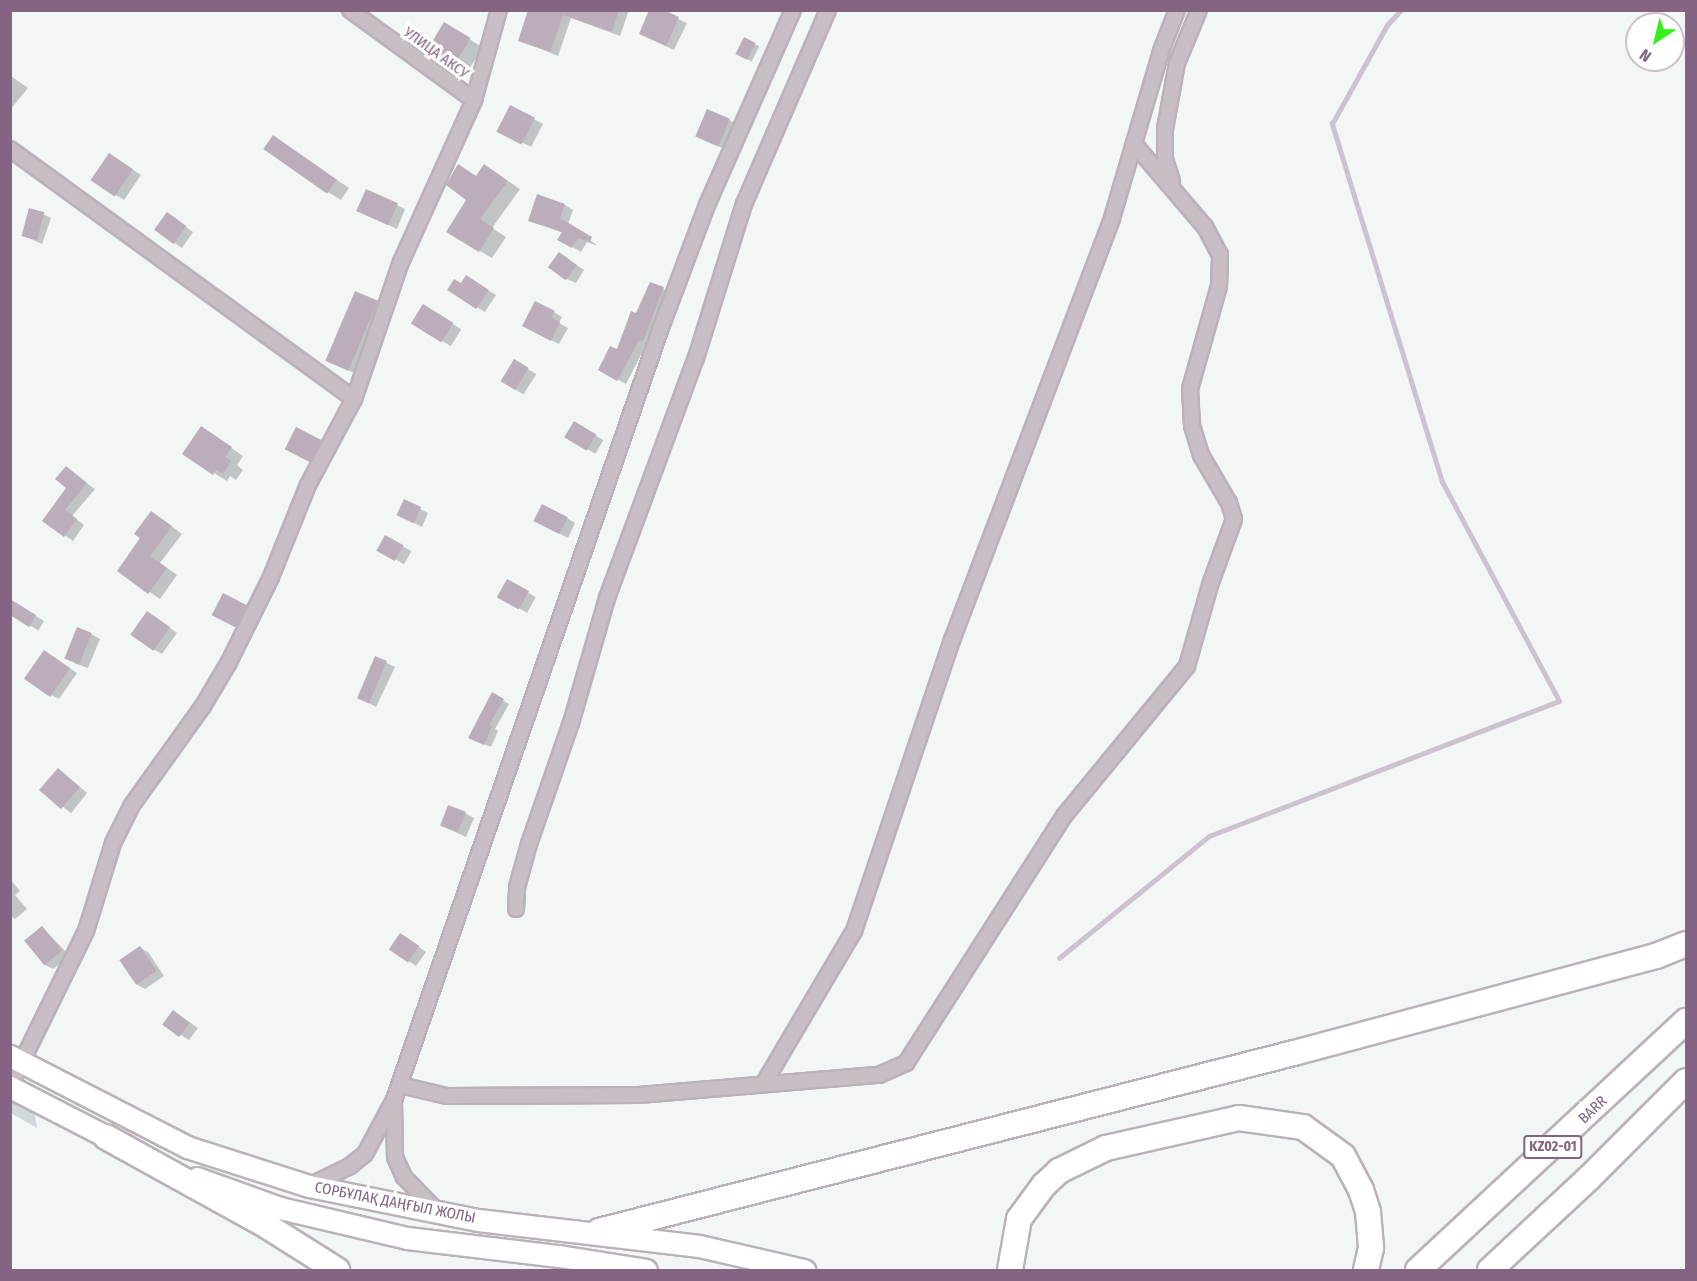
<!DOCTYPE html>
<meta charset="utf-8">
<style>
body{margin:0}
#map{position:relative;width:1697px;height:1281px;overflow:hidden;background:#f2f6f5;font-family:"Fira Sans Condensed",sans-serif}
div>[style]{position:absolute}
[style*='--x']{left:calc(var(--x)*1px);top:calc(var(--y)*1px);width:calc(var(--w)*1px);rotate:calc(var(--a)*1deg)}
.green>*{inset:0;background:#d1d8db}
.shadow>*{inset:0;background:#0003;transform-origin:0 0}
.stream>*{height:4.5px;margin:-2.25px;padding:0 2.25px;transform-origin:2.25px;border-radius:2.25px;background:#cec1d0}
.building>*{inset:0;background:#bbadba;transform-origin:0 0}
.roads{filter:drop-shadow(2px 0 #bbb1ba) drop-shadow(-2px 0 #bbb1ba) drop-shadow(0 2px #bbb1ba) drop-shadow(0 -2px #bbb1ba)}
.minor>*{height:14px;margin:-7px;padding:0 7px;transform-origin:7px;border-radius:7px;background:#c7bec6}
.primary>*{height:21px;margin:-10.5px;padding:0 10.5px;transform-origin:10.5px;border-radius:10.5px;background:#fff}
.motorway>*{height:24px;margin:-12px;padding:0 12px;transform-origin:12px;border-radius:12px;background:#fff}
span{translate:-50% -50%;white-space:nowrap;text-align:center;line-height:1.15;-webkit-text-stroke:6px #fff;paint-order:stroke}
.shield-label span{padding:2px 4px;background:#fff;border:2px solid;border-radius:4px;-webkit-text-stroke-width:0}
.shield-label{font-size:14px;color:#856382;font-weight:700}
.street-label{font-size:15px;color:#856382}
.frame{position:absolute;inset:0;border:12px solid #856382;pointer-events:none}
.north{position:absolute;left:1625px;top:12px;width:60px;height:60px;box-sizing:border-box;background:#fff;border:2px solid #cec1cd;border-radius:50%;rotate:215deg;font-size:16px;font-weight:700;line-height:24px;text-align:center;color:#856382}
.north::after{content:'';display:block;margin:auto;width:21px;height:27px;background:#35ef19;clip-path:polygon(50% 0,100% 100%,50% 72%,0 100%)}
</style>
<div id="map">
<div class="green">
<i style="clip-path:polygon(11px 1097px,35px 1115px,37px 1128px,11px 1113px)"></i>
</div>
<div class="shadow">
<i style="clip-path:polygon(536px 10px,629px 10px,620px 36px,571px 18px,558px 56px,520px 40px)"></i>
<i style="left:660px;top:10px;width:30px;height:30px;rotate:26deg"></i>
<i style="left:444px;top:24px;width:45px;height:32px;rotate:31deg"></i>
<i style="left:745px;top:39px;width:16px;height:17px;rotate:27deg"></i>
<i style="clip-path:polygon(11px 76px,28px 88px,10px 110px,10px 76px)"></i>
<i style="clip-path:polygon(511px 107px,543px 124px,531px 147px,507px 135px)"></i>
<i style="clip-path:polygon(729px 120px,738px 125px,727px 150px,706px 141px)"></i>
<i style="clip-path:polygon(274px 137px,349px 188px,341px 200px,328px 192px)"></i>
<i style="clip-path:polygon(118px 160px,141px 175px,124px 200px,93px 181px)"></i>
<i style="clip-path:polygon(485px 166px,520px 189px,492px 228px,506px 237px,492px 258px,480px 251px,468px 199px)"></i>
<i style="clip-path:polygon(397px 205px,405px 209px,397px 229px,358px 211px)"></i>
<i style="clip-path:polygon(565px 205px,573px 210px,568px 224px,598px 246px,587px 242px,581px 252px,559px 239px,563px 233px,530px 220px)"></i>
<i style="clip-path:polygon(43px 214px,51px 218px,42px 244px,22px 235px)"></i>
<i style="clip-path:polygon(175px 219px,193px 232px,182px 248px,156px 230px)"></i>
<i style="clip-path:polygon(567px 259px,584px 270px,576px 283px,567px 279px)"></i>
<i style="clip-path:polygon(473px 281px,496px 295px,485px 312px,449px 290px)"></i>
<i style="clip-path:polygon(663px 289px,671px 294px,652px 345px,647px 343px,626px 384px,600px 370px,617px 351px,637px 315px)"></i>
<i style="clip-path:polygon(378px 302px,390px 309px,366px 379px,329px 361px)"></i>
<i style="left:424px;top:306px;width:44px;height:20px;rotate:32deg"></i>
<i style="clip-path:polygon(554px 312px,562px 317px,559px 323px,568px 328px,559px 344px,532px 330px)"></i>
<i style="left:515px;top:361px;width:25px;height:24px;rotate:32deg"></i>
<i style="left:574px;top:423px;width:34px;height:16px;rotate:30deg"></i>
<i style="clip-path:polygon(214px 436px,243px 456px,237px 465px,243px 470px,236px 480px,230px 476px,227px 481px,214px 473px)"></i>
<i style="clip-path:polygon(321px 441px,329px 446px,319px 465px,295px 453px)"></i>
<i style="clip-path:polygon(66px 468px,95px 489px,72px 516px,84px 525px,73px 541px,44px 521px,68px 488px)"></i>
<i style="clip-path:polygon(420px 509px,428px 513px,422px 527px,406px 519px)"></i>
<i style="clip-path:polygon(567px 518px,575px 523px,568px 538px,543px 525px)"></i>
<i style="clip-path:polygon(162px 519px,182px 534px,160px 563px,177px 575px,160px 599px,119px 571px)"></i>
<i style="left:386px;top:537px;width:29px;height:15px;rotate:29deg"></i>
<i style="left:507px;top:581px;width:33px;height:18px;rotate:29deg"></i>
<i style="clip-path:polygon(224px 595px,255px 611px,245px 630px,223px 620px)"></i>
<i style="left:14px;top:603px;width:35px;height:11px;rotate:31deg"></i>
<i style="clip-path:polygon(156px 618px,177px 633px,162px 654px,153px 649px)"></i>
<i style="clip-path:polygon(91px 634px,100px 639px,88px 668px,74px 663px)"></i>
<i style="clip-path:polygon(53px 657px,77px 673px,59px 699px,51px 695px)"></i>
<i style="clip-path:polygon(376px 658px,395px 667px,376px 707px,365px 701px)"></i>
<i style="clip-path:polygon(492px 694px,509px 704px,495px 729px,498px 731px,491px 747px,476px 741px)"></i>
<i style="left:58px;top:770px;width:37px;height:26px;rotate:38deg"></i>
<i style="clip-path:polygon(465px 813px,474px 818px,466px 837px,442px 826px)"></i>
<i style="clip-path:polygon(10px 879px,20px 891px,15px 895px,27px 909px,15px 919px,10px 916px)"></i>
<i style="clip-path:polygon(43px 928px,70px 956px,53px 969px,45px 965px)"></i>
<i style="clip-path:polygon(408px 939px,426px 952px,416px 966px,390px 949px)"></i>
<i style="clip-path:polygon(140px 948px,148px 952px,164px 976px,145px 989px,136px 984px)"></i>
<i style="clip-path:polygon(182px 1017px,198px 1028px,189px 1040px,165px 1025px)"></i>
</div>
<div class="stream">
<i style="--x:1059;--y:958;--w:193;--a:-39.1"></i>
<i style="--x:1209;--y:836;--w:375;--a:-21.1"></i>
<i style="--x:1559;--y:701;--w:248;--a:-118.1"></i>
<i style="--x:1442;--y:482;--w:375;--a:-107.1"></i>
<i style="--x:1332;--y:124;--w:113;--a:-60.9"></i>
<i style="--x:1387;--y:25;--w:21;--a:-47"></i>
</div>
<div class="building">
<i style="clip-path:polygon(528px 10px,619px 10px,612px 32px,563px 15px,550px 52px,518px 41px)"></i>
<i style="clip-path:polygon(649px 10px,664px 10px,679px 17px,666px 46px,639px 34px)"></i>
<i style="left:444px;top:22px;width:31px;height:36px;rotate:31deg"></i>
<i style="left:744px;top:37px;width:13px;height:19px;rotate:27deg"></i>
<i style="left:510px;top:105px;width:28px;height:30px;rotate:27deg"></i>
<i style="left:707px;top:109px;width:25px;height:30px;rotate:23deg"></i>
<i style="left:273px;top:135px;width:78px;height:17px;rotate:35deg"></i>
<i style="left:109px;top:153px;width:29px;height:33px;rotate:34deg"></i>
<i style="clip-path:polygon(458px 164px,476px 176px,484px 164px,508px 181px,480px 219px,494px 228px,479px 252px,446px 232px,466px 200px,446px 185px)"></i>
<i style="left:366px;top:189px;width:35px;height:24px;rotate:24deg"></i>
<i style="clip-path:polygon(537px 194px,565px 204px,560px 218px,592px 237px,590px 242px,578px 238px,572px 248px,557px 240px,562px 232px,528px 221px)"></i>
<i style="left:29px;top:208px;width:16px;height:29px;rotate:15deg"></i>
<i style="left:167px;top:212px;width:24px;height:22px;rotate:36deg"></i>
<i style="left:559px;top:252px;width:22px;height:19px;rotate:36deg"></i>
<i style="clip-path:polygon(466px 275px,489px 290px,476px 309px,447px 290px,454px 279px,461px 283px)"></i>
<i style="clip-path:polygon(650px 282px,664px 287px,643px 341px,639px 340px,617px 381px,598px 370px,610px 346px,617px 349px,631px 311px,636px 313px)"></i>
<i style="left:355px;top:291px;width:25px;height:76px;rotate:23deg"></i>
<i style="clip-path:polygon(535px 301px,555px 311px,551px 317px,560px 322px,551px 341px,522px 326px)"></i>
<i style="left:423px;top:304px;width:36px;height:23px;rotate:32deg"></i>
<i style="left:514px;top:359px;width:17px;height:26px;rotate:31deg"></i>
<i style="left:574px;top:421px;width:26px;height:19px;rotate:31deg"></i>
<i style="clip-path:polygon(201px 426px,232px 447px,225px 457px,231px 461px,223px 474px,216px 470px,213px 475px,182px 454px)"></i>
<i style="left:296px;top:427px;width:29px;height:25px;rotate:27deg"></i>
<i style="clip-path:polygon(66px 466px,87px 483px,65px 510px,77px 519px,64px 537px,42px 521px,66px 488px,55px 479px)"></i>
<i style="left:404px;top:499px;width:19px;height:18px;rotate:25deg"></i>
<i style="left:542px;top:504px;width:29px;height:19px;rotate:27deg"></i>
<i style="clip-path:polygon(151px 511px,172px 526px,150px 556px,167px 568px,148px 594px,117px 571px,140px 538px,134px 534px)"></i>
<i style="left:385px;top:535px;width:21px;height:18px;rotate:29deg"></i>
<i style="left:507px;top:579px;width:25px;height:21px;rotate:29deg"></i>
<i style="left:223px;top:593px;width:27px;height:25px;rotate:27deg"></i>
<i style="clip-path:polygon(10px 599px,36px 615px,29px 627px,10px 615px)"></i>
<i style="left:147px;top:611px;width:28px;height:29px;rotate:35deg"></i>
<i style="left:77px;top:627px;width:16px;height:34px;rotate:22deg"></i>
<i style="left:44px;top:650px;width:32px;height:35px;rotate:35deg"></i>
<i style="left:375px;top:656px;width:13px;height:46px;rotate:23deg"></i>
<i style="clip-path:polygon(492px 692px,504px 699px,489px 725px,492px 726px,484px 745px,468px 738px)"></i>
<i style="left:58px;top:768px;width:29px;height:29px;rotate:41deg"></i>
<i style="left:448px;top:805px;width:19px;height:22px;rotate:21deg"></i>
<i style="left:42px;top:926px;width:32px;height:23px;rotate:51deg"></i>
<i style="left:400px;top:933px;width:23px;height:20px;rotate:34deg"></i>
<i style="left:140px;top:946px;width:30px;height:25px;rotate:56deg"></i>
<i style="left:173px;top:1010px;width:21px;height:18px;rotate:37deg"></i>
</div>
<div class="roads">
<div class="minor">
<i style="--x:350;--y:10;--w:153;--a:36"></i>
<i style="--x:10;--y:149;--w:425;--a:36"></i>
<i style="--x:1172;--y:181;--w:23;--a:-108"></i>
<i style="--x:1165;--y:159;--w:30;--a:-90"></i>
<i style="--x:1165;--y:129;--w:67;--a:-79.7"></i>
<i style="--x:1177;--y:63;--w:57;--a:-67.5"></i>
<i style="--x:516;--y:909;--w:22;--a:-87"></i>
<i style="--x:517;--y:887;--w:45;--a:-74.4"></i>
<i style="--x:529;--y:844;--w:128;--a:-70.9"></i>
<i style="--x:571;--y:723;--w:130;--a:-73.9"></i>
<i style="--x:607;--y:598;--w:256;--a:-69.7"></i>
<i style="--x:696;--y:358;--w:161;--a:-72.7"></i>
<i style="--x:744;--y:204;--w:211;--a:-66.6"></i>
<i style="--x:764;--y:1083;--w:177;--a:-59.4"></i>
<i style="--x:854;--y:931;--w:307;--a:-71.4"></i>
<i style="--x:952;--y:640;--w:451;--a:-69.2"></i>
<i style="--x:1112;--y:218;--w:174;--a:-73.6"></i>
<i style="--x:1161;--y:51;--w:44;--a:-68.7"></i>
<i style="--x:400;--y:1085;--w:48;--a:13.2"></i>
<i style="--x:447;--y:1096;--w:192;--a:-0.3"></i>
<i style="--x:639;--y:1095;--w:241;--a:-4.8"></i>
<i style="--x:879;--y:1075;--w:30;--a:-24"></i>
<i style="--x:906;--y:1063;--w:293;--a:-57.4"></i>
<i style="--x:1064;--y:816;--w:194;--a:-50.6"></i>
<i style="--x:1187;--y:666;--w:87;--a:-74.1"></i>
<i style="--x:1211;--y:582;--w:67;--a:-69.9"></i>
<i style="--x:1234;--y:519;--w:17;--a:-107"></i>
<i style="--x:1229;--y:503;--w:56;--a:-120.3"></i>
<i style="--x:1201;--y:455;--w:30;--a:-107"></i>
<i style="--x:1192;--y:426;--w:37;--a:-93"></i>
<i style="--x:1190;--y:389;--w:107;--a:-74.3"></i>
<i style="--x:1219;--y:286;--w:31;--a:-88"></i>
<i style="--x:1220;--y:255;--w:32;--a:-118"></i>
<i style="--x:1205;--y:227;--w:109;--a:-130.5"></i>
<i style="--x:10;--y:1086;--w:173;--a:-63.9"></i>
<i style="--x:86;--y:931;--w:92;--a:-72.9"></i>
<i style="--x:113;--y:843;--w:42;--a:-63.4"></i>
<i style="--x:132;--y:805;--w:122;--a:-54.4"></i>
<i style="--x:203;--y:706;--w:51;--a:-59.4"></i>
<i style="--x:229;--y:662;--w:95;--a:-63.7"></i>
<i style="--x:271;--y:577;--w:99;--a:-68.1"></i>
<i style="--x:308;--y:485;--w:98;--a:-61.9"></i>
<i style="--x:354;--y:399;--w:145;--a:-71.1"></i>
<i style="--x:401;--y:262;--w:178;--a:-65.7"></i>
<i style="--x:474;--y:100;--w:93;--a:-74.5"></i>
<i style="--x:394;--y:1102;--w:55;--a:89"></i>
<i style="--x:395;--y:1157;--w:22;--a:66"></i>
<i style="--x:404;--y:1177;--w:47;--a:45.9"></i>
<i style="--x:309;--y:1186;--w:46;--a:-26"></i>
<i style="--x:350;--y:1166;--w:19;--a:-39"></i>
<i style="--x:365;--y:1154;--w:61;--a:-61.8"></i>
<i style="--x:394;--y:1100;--w:815;--a:-70.94"></i>
<i style="--x:660;--y:330;--w:134;--a:-69.4"></i>
<i style="--x:707;--y:205;--w:213;--a:-66.2"></i>
</div>
<div class="primary">
<i style="--x:10;--y:1056;--w:199;--a:27.2"></i>
<i style="--x:187;--y:1147;--w:128;--a:17.7"></i>
<i style="--x:309;--y:1186;--w:172;--a:11.4"></i>
<i style="--x:478;--y:1220;--w:223;--a:6.7"></i>
<i style="--x:699;--y:1246;--w:108;--a:12.9"></i>
<i style="--x:10;--y:1087;--w:123;--a:27.2"></i>
<i style="--x:197;--y:1178;--w:88;--a:19.9"></i>
<i style="--x:280;--y:1208;--w:130;--a:13.3"></i>
<i style="--x:407;--y:1238;--w:153;--a:6.8"></i>
<i style="--x:559;--y:1256;--w:88;--a:9.1"></i>
</div>
<div class="motorway">
<i style="--x:106;--y:1137;--w:184;--a:28.9"></i>
<i style="--x:267;--y:1226;--w:83;--a:32.2"></i>
<i style="--x:599;--y:1231;--w:717;--a:-14.37"></i>
<i style="--x:1294;--y:1053;--w:375;--a:-15"></i>
<i style="--x:1656;--y:956;--w:32;--a:-22"></i>
<i style="--x:1010;--y:1270;--w:52;--a:-80"></i>
<i style="--x:1019;--y:1219;--w:42;--a:-53.7"></i>
<i style="--x:1044;--y:1185;--w:21;--a:-43"></i>
<i style="--x:1059;--y:1171;--w:52;--a:-26.1"></i>
<i style="--x:1106;--y:1148;--w:136;--a:-12.7"></i>
<i style="--x:1239;--y:1118;--w:65;--a:8"></i>
<i style="--x:1303;--y:1127;--w:49;--a:35.9"></i>
<i style="--x:1343;--y:1156;--w:38;--a:62"></i>
<i style="--x:1361;--y:1190;--w:23;--a:72"></i>
<i style="--x:1368;--y:1212;--w:36;--a:85"></i>
<i style="--x:1371;--y:1248;--w:23;--a:103"></i>
<i style="--x:1418;--y:1270;--w:366;--a:-42.9"></i>
<i style="--x:1490;--y:1270;--w:135;--a:-42.9"></i>
<i style="--x:1589;--y:1178;--w:137;--a:-45"></i>
</div>
</div>
<div class="shield-label">
<span style="left:1553px;top:1147px">KZ02-01</span>
</div>
<div class="street-label">
<span style="left:436px;top:53px;rotate:36deg">УЛИЦА АКСУ</span>
<span style="left:1593px;top:1110px;rotate:-43deg">BARR</span>
<span style="left:395px;top:1203px;rotate:11deg">СОРБҰЛАҚ ДАҢҒЫЛ ЖОЛЫ</span>
</div>
<div class="frame"></div>
<div class="north">N</div>
</div>
